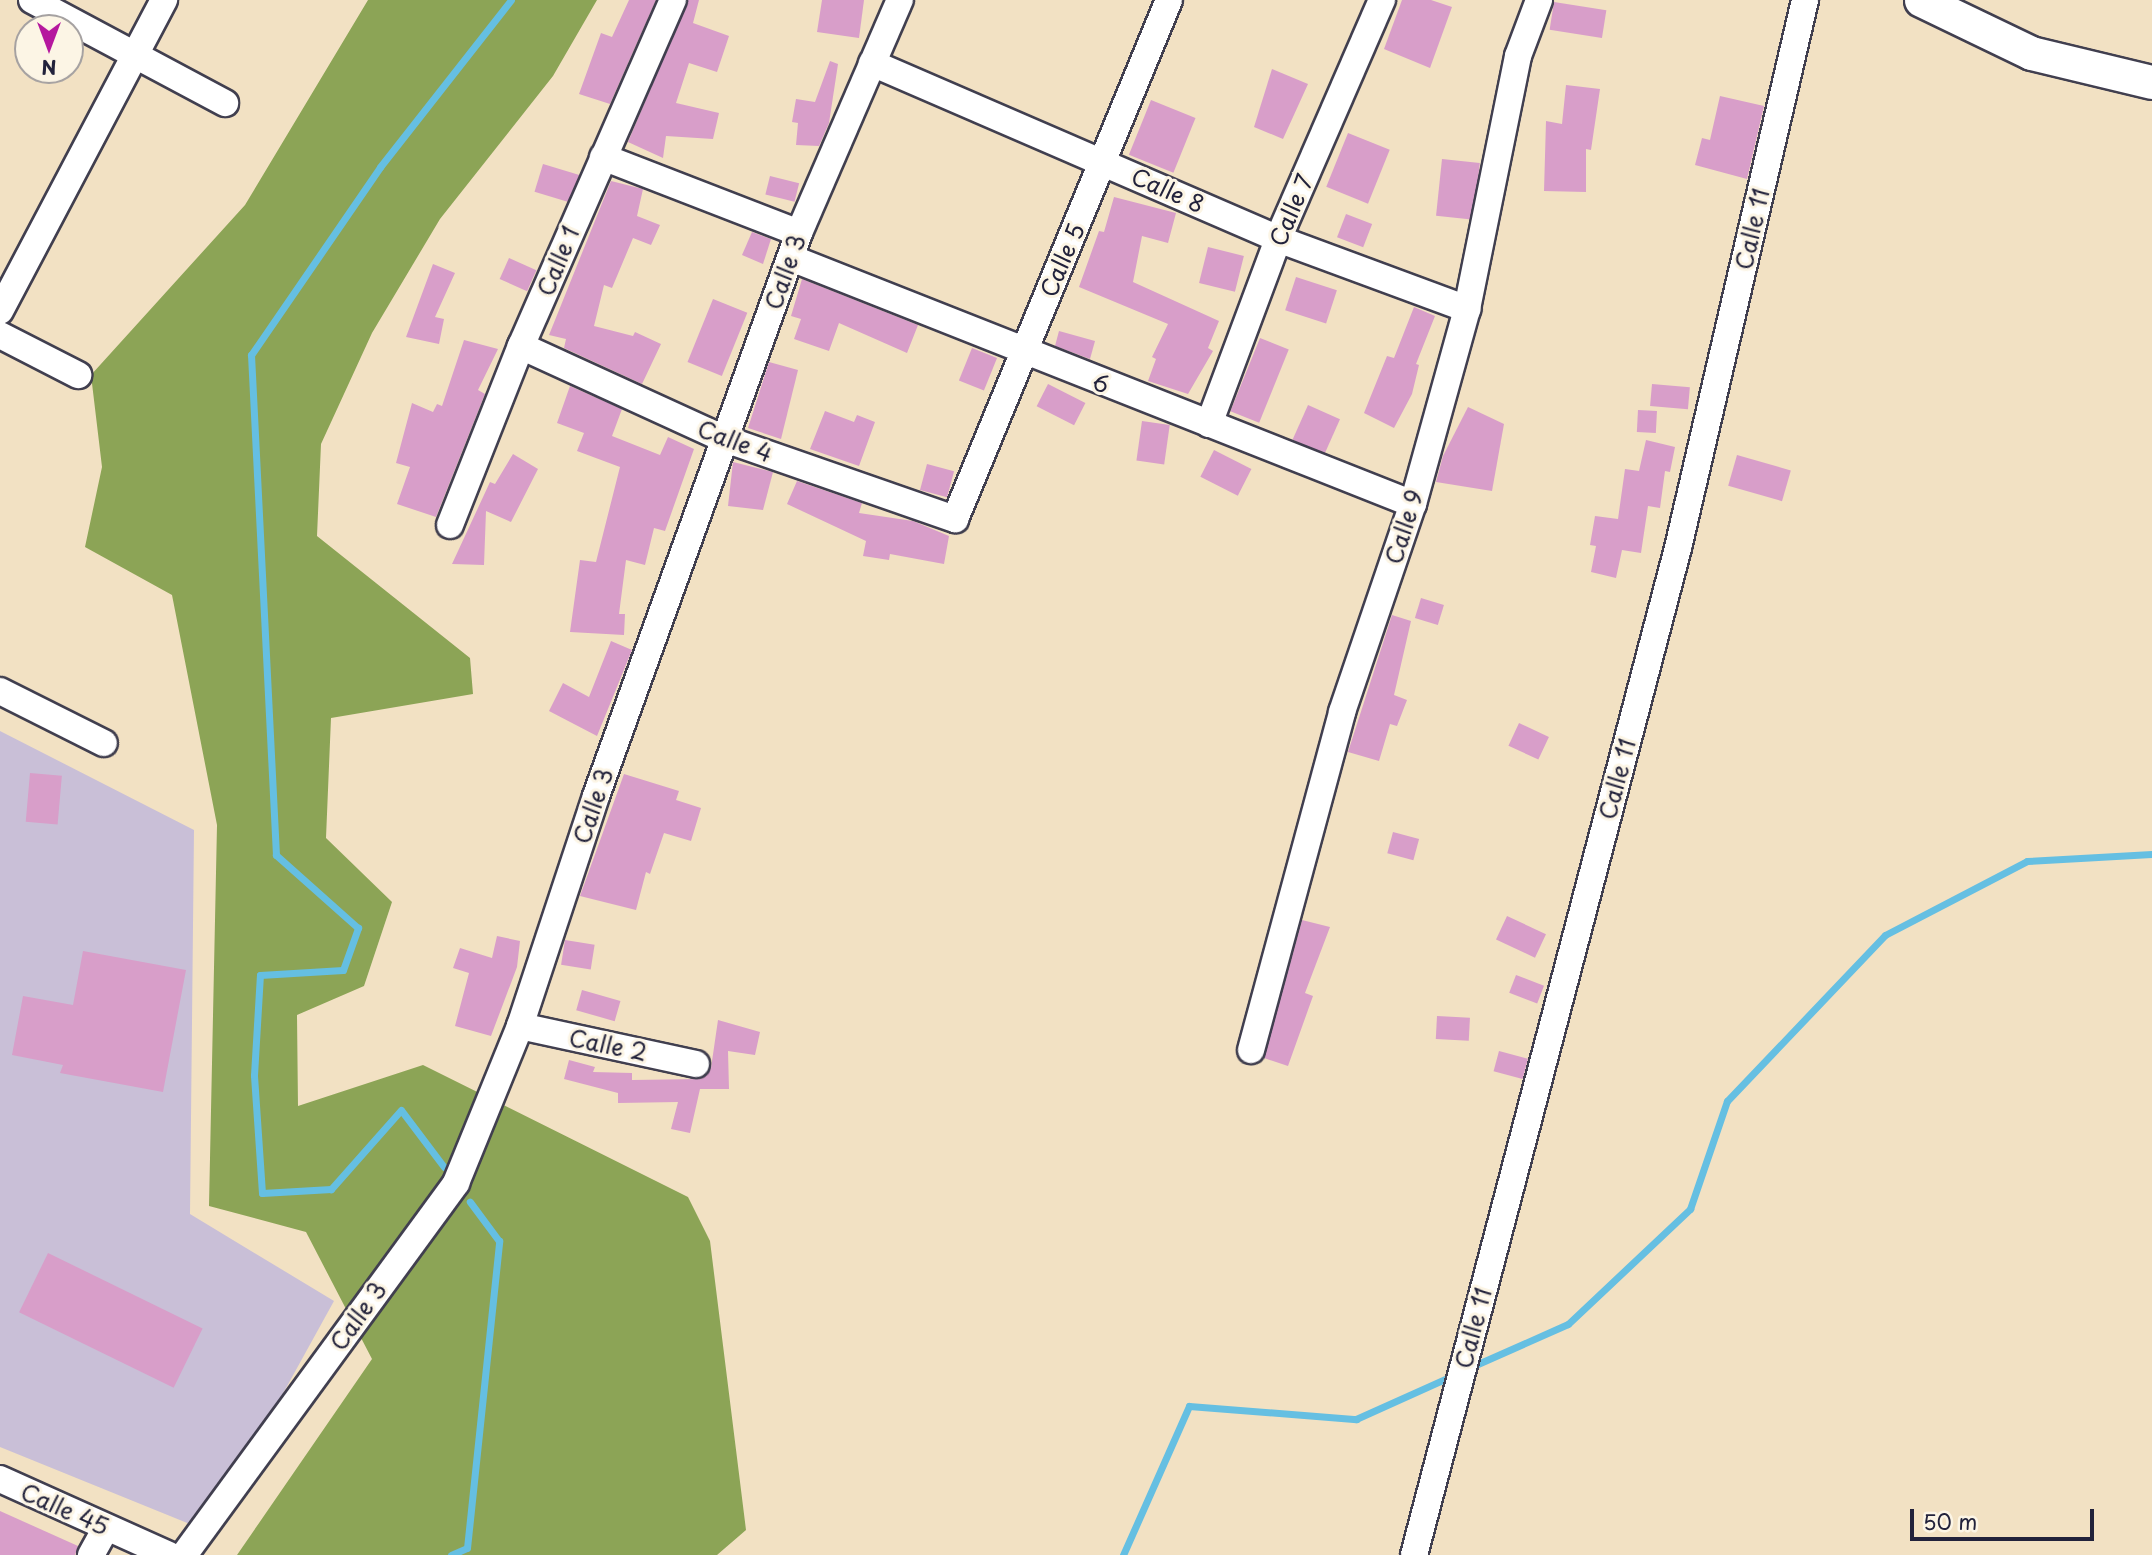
<!DOCTYPE html>
<style>
body{margin:0}
#map{position:relative;width:2152px;height:1555px;overflow:hidden;background:#f2e1c3;font-family:"Playpen Sans",sans-serif}
div>[style]{position:absolute}
[style*='--x']{left:calc(var(--x)*1px);top:calc(var(--y)*1px);width:calc(var(--w)*1px);rotate:calc(var(--a)*1deg)}
.industrial>*{inset:0;background:#c9bfd7}
.forest>*{inset:0;background:#8ca456}
.stream>*{height:7px;margin:-3.5px;padding:0 3.5px;transform-origin:3.5px;border-radius:3.5px;background:#65bfe2}
.building>*{inset:0;background:#d89ec9;transform-origin:0 0}
.roads{filter:drop-shadow(2px 0 #413f4f) drop-shadow(-2px 0 #413f4f) drop-shadow(0 2px #413f4f) drop-shadow(0 -2px #413f4f)}
.minor>*{height:26px;margin:-13px;padding:0 13px;transform-origin:13px;border-radius:13px;background:#fff}
.tertiary>*{height:33px;margin:-16.5px;padding:0 16.5px;transform-origin:16.5px;border-radius:16.5px;background:#fff}
span{translate:-50% -50%;white-space:nowrap;text-align:center;line-height:1.15;-webkit-text-stroke:6px #fcf5e5;paint-order:stroke}
.street-label{font-size:23px;color:#22223b}
.north{position:absolute;left:14px;top:14px;width:70px;height:70px;box-sizing:border-box;background:#fcf5e5;border:2px solid #a5a1a1;border-radius:50%;rotate:180deg;font-size:19px;font-weight:700;line-height:28px;text-align:center;color:#22223b}
.north::after{content:'';display:block;margin:auto;width:24px;height:32px;background:#b5179e;clip-path:polygon(50% 0,100% 100%,50% 72%,0 100%)}
.scale{position:absolute;left:1910px;top:1509px;width:184px;height:32px;box-sizing:border-box;border:4px solid #22223b;border-top:0;padding-left:9px;font-size:21px;line-height:24px;white-space:nowrap;color:#22223b;-webkit-text-stroke:5px #fcf5e5;paint-order:stroke}
</style>
<div id="map">
<div class="industrial">
<i style="clip-path:polygon(0 731px,194px 830px,190px 1214px,334px 1301px,207px 1531px,0 1447px)"></i>
</div>
<div class="forest">
<i style="clip-path:polygon(368px 0,597px 0,553px 76px,440px 219px,372px 333px,321px 444px,317px 536px,470px 658px,473px 694px,331px 718px,326px 838px,392px 902px,364px 986px,297px 1015px,298px 1106px,423px 1065px,688px 1197px,710px 1241px,746px 1530px,717px 1555px,237px 1555px,372px 1359px,306px 1232px,209px 1206px,217px 825px,172px 595px,85px 547px,102px 467px,91px 375px,245px 205px)"></i>
</div>
<div class="stream">
<i style="--x:444;--y:1167;--w:71;--a:-127"></i>
<i style="--x:401;--y:1110;--w:106;--a:131.5"></i>
<i style="--x:331;--y:1189;--w:69;--a:176.7"></i>
<i style="--x:262;--y:1193;--w:118;--a:-93.9"></i>
<i style="--x:254;--y:1075;--w:100;--a:-86.6"></i>
<i style="--x:260;--y:975;--w:83;--a:-3.4"></i>
<i style="--x:343;--y:970;--w:45;--a:-70.3"></i>
<i style="--x:358;--y:928;--w:110;--a:-138.3"></i>
<i style="--x:276;--y:855;--w:501;--a:-92.86"></i>
<i style="--x:251;--y:355;--w:228;--a:-55.5"></i>
<i style="--x:380;--y:167;--w:212;--a:-51.9"></i>
<i style="--x:1471;--y:1367;--w:106;--a:-23.9"></i>
<i style="--x:1568;--y:1324;--w:168;--a:-43.3"></i>
<i style="--x:1690;--y:1209;--w:114;--a:-71.1"></i>
<i style="--x:1727;--y:1101;--w:229;--a:-46.4"></i>
<i style="--x:1885;--y:935;--w:160;--a:-27.5"></i>
<i style="--x:2027;--y:861;--w:125;--a:-3.2"></i>
<i style="--x:451;--y:1555;--w:17;--a:-24"></i>
<i style="--x:467;--y:1548;--w:309;--a:-84"></i>
<i style="--x:499;--y:1241;--w:49;--a:-126.6"></i>
<i style="--x:1123;--y:1555;--w:163;--a:-66.1"></i>
<i style="--x:1189;--y:1406;--w:168;--a:4.5"></i>
<i style="--x:1356;--y:1419;--w:107;--a:-24.2"></i>
</div>
<div class="building">
<i style="clip-path:polygon(629px 0,656px 0,610px 104px,579px 94px,601px 33px,612px 37px)"></i>
<i style="clip-path:polygon(688px 0,699px 0,693px 23px,729px 36px,717px 72px,689px 63px,676px 103px,719px 113px,713px 139px,666px 136px,663px 158px,628px 142px)"></i>
<i style="clip-path:polygon(822px 0,864px 0,859px 38px,817px 32px)"></i>
<i style="clip-path:polygon(1402px 0,1431px 0,1452px 7px,1430px 68px,1384px 49px)"></i>
<i style="left:1554px;top:2px;width:53px;height:28px;rotate:9deg"></i>
<i style="clip-path:polygon(830px 61px,838px 64px,829px 123px,819px 146px,796px 145px,798px 123px,792px 122px,796px 99px,815px 102px)"></i>
<i style="clip-path:polygon(1272px 69px,1308px 84px,1283px 139px,1254px 127px)"></i>
<i style="clip-path:polygon(1566px 85px,1600px 89px,1591px 150px,1586px 149px,1586px 192px,1544px 191px,1546px 121px,1562px 124px)"></i>
<i style="clip-path:polygon(1720px 96px,1764px 106px,1747px 179px,1695px 165px,1702px 138px,1710px 140px)"></i>
<i style="left:1151px;top:100px;width:48px;height:59px;rotate:22deg"></i>
<i style="left:1348px;top:133px;width:45px;height:58px;rotate:22deg"></i>
<i style="left:1442px;top:159px;width:38px;height:57px;rotate:6deg"></i>
<i style="left:543px;top:164px;width:38px;height:29px;rotate:17deg"></i>
<i style="left:770px;top:176px;width:30px;height:19px;rotate:14deg"></i>
<i style="clip-path:polygon(611px 181px,643px 189px,637px 216px,660px 225px,651px 245px,633px 238px,612px 288px,604px 285px,594px 326px,633px 336px,635px 332px,661px 344px,642px 384px,564px 348px,566px 339px,549px 335px)"></i>
<i style="clip-path:polygon(1114px 197px,1176px 213px,1168px 243px,1142px 236px,1133px 282px,1219px 321px,1208px 348px,1213px 351px,1188px 394px,1148px 381px,1156px 359px,1152px 357px,1168px 324px,1079px 287px,1099px 231px,1104px 232px)"></i>
<i style="left:1346px;top:214px;width:28px;height:25px;rotate:21deg"></i>
<i style="clip-path:polygon(752px 232px,771px 239px,763px 264px,742px 255px)"></i>
<i style="left:1208px;top:247px;width:37px;height:37px;rotate:14deg"></i>
<i style="left:509px;top:258px;width:30px;height:23px;rotate:24deg"></i>
<i style="clip-path:polygon(433px 264px,455px 273px,435px 317px,444px 319px,439px 344px,406px 337px)"></i>
<i style="left:1296px;top:277px;width:43px;height:35px;rotate:18deg"></i>
<i style="clip-path:polygon(802px 279px,918px 325px,907px 353px,839px 323px,829px 351px,794px 339px,801px 319px,791px 316px)"></i>
<i style="left:713px;top:299px;width:37px;height:68px;rotate:22deg"></i>
<i style="clip-path:polygon(1414px 307px,1435px 316px,1416px 364px,1419px 365px,1412px 394px,1394px 428px,1364px 413px,1387px 356px,1394px 358px)"></i>
<i style="clip-path:polygon(1059px 331px,1095px 341px,1090px 359px,1055px 346px)"></i>
<i style="left:1260px;top:338px;width:31px;height:79px;rotate:22deg"></i>
<i style="clip-path:polygon(464px 340px,498px 349px,478px 390px,485px 394px,436px 517px,397px 504px,410px 467px,396px 463px,412px 403px,433px 412px,437px 404px,442px 406px)"></i>
<i style="left:972px;top:348px;width:27px;height:35px;rotate:22deg"></i>
<i style="clip-path:polygon(769px 362px,798px 370px,781px 439px,748px 428px)"></i>
<i style="left:1048px;top:384px;width:42px;height:25px;rotate:27deg"></i>
<i style="left:1652px;top:384px;width:38px;height:22px;rotate:5deg"></i>
<i style="clip-path:polygon(570px 386px,622px 409px,612px 436px,660px 455px,668px 437px,694px 449px,665px 531px,654px 528px,645px 565px,626px 560px,619px 614px,625px 614px,624px 635px,570px 632px,580px 560px,596px 562px,620px 467px,577px 451px,584px 433px,557px 423px)"></i>
<i style="left:1308px;top:405px;width:35px;height:38px;rotate:24deg"></i>
<i style="clip-path:polygon(1468px 407px,1504px 424px,1492px 491px,1436px 482px,1443px 456px)"></i>
<i style="left:1638px;top:410px;width:19px;height:22px;rotate:3deg"></i>
<i style="clip-path:polygon(825px 411px,854px 422px,857px 415px,875px 422px,859px 466px,810px 449px)"></i>
<i style="left:1142px;top:421px;width:28px;height:40px;rotate:8deg"></i>
<i style="clip-path:polygon(1646px 440px,1675px 447px,1670px 472px,1665px 471px,1660px 508px,1648px 506px,1641px 553px,1622px 550px,1616px 578px,1591px 572px,1596px 546px,1590px 545px,1595px 516px,1618px 519px,1625px 469px,1639px 471px)"></i>
<i style="left:1214px;top:450px;width:42px;height:30px;rotate:27deg"></i>
<i style="clip-path:polygon(513px 454px,538px 469px,511px 522px,486px 511px,484px 565px,452px 564px,490px 482px,495px 484px)"></i>
<i style="left:1737px;top:455px;width:56px;height:32px;rotate:16deg"></i>
<i style="clip-path:polygon(733px 462px,773px 472px,763px 510px,728px 506px)"></i>
<i style="left:927px;top:464px;width:28px;height:27px;rotate:15deg"></i>
<i style="clip-path:polygon(797px 481px,862px 503px,859px 513px,913px 521px,949px 536px,944px 564px,890px 554px,889px 560px,863px 556px,866px 541px,787px 504px)"></i>
<i style="left:1421px;top:598px;width:24px;height:21px;rotate:17deg"></i>
<i style="clip-path:polygon(1392px 615px,1411px 621px,1394px 695px,1407px 700px,1397px 726px,1390px 724px,1379px 761px,1348px 752px)"></i>
<i style="clip-path:polygon(611px 641px,632px 650px,597px 736px,549px 711px,563px 683px,589px 697px)"></i>
<i style="left:1519px;top:723px;width:33px;height:25px;rotate:25deg"></i>
<i style="left:30px;top:773px;width:32px;height:49px;rotate:5deg"></i>
<i style="clip-path:polygon(624px 774px,679px 791px,676px 800px,701px 808px,691px 841px,664px 833px,650px 874px,646px 872px,636px 910px,580px 896px)"></i>
<i style="left:1393px;top:832px;width:27px;height:22px;rotate:15deg"></i>
<i style="left:1507px;top:916px;width:43px;height:26px;rotate:25deg"></i>
<i style="clip-path:polygon(1302px 920px,1330px 927px,1305px 993px,1313px 996px,1288px 1066px,1264px 1058px)"></i>
<i style="clip-path:polygon(497px 936px,520px 941px,517px 967px,491px 1036px,455px 1026px,469px 973px,453px 968px,460px 948px,492px 958px)"></i>
<i style="left:565px;top:940px;width:30px;height:25px;rotate:9deg"></i>
<i style="clip-path:polygon(83px 951px,186px 970px,163px 1092px,60px 1073px,63px 1065px,12px 1055px,23px 996px,73px 1005px)"></i>
<i style="left:1516px;top:975px;width:30px;height:19px;rotate:21deg"></i>
<i style="left:582px;top:990px;width:40px;height:21px;rotate:16deg"></i>
<i style="left:1437px;top:1016px;width:33px;height:23px;rotate:3deg"></i>
<i style="clip-path:polygon(718px 1020px,760px 1032px,755px 1055px,728px 1051px,729px 1089px,700px 1089px,690px 1133px,671px 1129px,678px 1102px,618px 1103px,618px 1093px,564px 1079px,569px 1060px,595px 1067px,593px 1072px,632px 1073px,632px 1080px,701px 1079px,711px 1068px)"></i>
<i style="left:1499px;top:1051px;width:30px;height:21px;rotate:15deg"></i>
<i style="left:48px;top:1253px;width:172px;height:66px;rotate:26deg"></i>
<i style="clip-path:polygon(0 1511px,78px 1546px,75px 1555px,0 1555px)"></i>
</div>
<div class="roads">
<div class="minor">
<i style="--x:32;--y:0;--w:219;--a:28.1"></i>
<i style="--x:872;--y:63;--w:443;--a:23.4"></i>
<i style="--x:1278;--y:239;--w:202;--a:20.3"></i>
<i style="--x:603;--y:157;--w:210;--a:21.2"></i>
<i style="--x:791;--y:258;--w:669;--a:21.58"></i>
<i style="--x:0;--y:311;--w:352;--a:-62.2"></i>
<i style="--x:0;--y:335;--w:88;--a:27.1"></i>
<i style="--x:521;--y:346;--w:221;--a:24.6"></i>
<i style="--x:722;--y:438;--w:247;--a:19.2"></i>
<i style="--x:955;--y:519;--w:561;--a:-67.59"></i>
<i style="--x:1209;--y:424;--w:197;--a:-69.5"></i>
<i style="--x:1278;--y:239;--w:261;--a:-66.5"></i>
<i style="--x:450;--y:525;--w:193;--a:-68.4"></i>
<i style="--x:521;--y:346;--w:378;--a:-66.3"></i>
<i style="--x:0;--y:691;--w:116;--a:26.6"></i>
<i style="--x:520;--y:1026;--w:180;--a:12.2"></i>
<i style="--x:1251;--y:1050;--w:350;--a:-74.9"></i>
<i style="--x:1342;--y:712;--w:220;--a:-71.2"></i>
<i style="--x:1413;--y:504;--w:202;--a:-74.5"></i>
<i style="--x:1467;--y:309;--w:258;--a:-78.6"></i>
<i style="--x:1518;--y:56;--w:60;--a:-69.4"></i>
<i style="--x:0;--y:1479;--w:185;--a:24.2"></i>
<i style="--x:91;--y:1555;--w:31;--a:-61"></i>
<i style="--x:184;--y:1555;--w:461;--a:-53.8"></i>
<i style="--x:456;--y:1183;--w:170;--a:-67.8"></i>
<i style="--x:520;--y:1026;--w:242;--a:-71.7"></i>
<i style="--x:596;--y:796;--w:598;--a:-70.17"></i>
<i style="--x:799;--y:233;--w:254;--a:-66.6"></i>
<i style="--x:1414;--y:1555;--w:1041;--a:-75.31"></i>
<i style="--x:1678;--y:548;--w:563;--a:-76.95"></i>
</div>
<div class="tertiary">
<i style="--x:1921;--y:0;--w:122;--a:25.7"></i>
<i style="--x:2031;--y:53;--w:124;--a:13.5"></i>
</div>
</div>
<div class="street-label">
<span style="left:1168px;top:190px;rotate:24deg">Calle 8</span>
<span style="left:1291px;top:210px;rotate:-67deg">Calle 7</span>
<span style="left:1752px;top:229px;rotate:-77deg">Calle 11</span>
<span style="left:1062px;top:260px;rotate:-67deg">Calle 5</span>
<span style="left:558px;top:261px;rotate:-67deg">Calle 1</span>
<span style="left:785px;top:272px;rotate:-70deg">Calle 3</span>
<span style="left:1101px;top:383px;rotate:21deg">6</span>
<span style="left:735px;top:441px;rotate:21deg">Calle 4</span>
<span style="left:1404px;top:527px;rotate:-72deg">Calle 9</span>
<span style="left:1617px;top:779px;rotate:-75deg">Calle 11</span>
<span style="left:593px;top:806px;rotate:-71deg">Calle 3</span>
<span style="left:608px;top:1045px;rotate:12deg">Calle 2</span>
<span style="left:358px;top:1316px;rotate:-54deg">Calle 3</span>
<span style="left:1473px;top:1328px;rotate:-75deg">Calle 11</span>
<span style="left:65px;top:1509px;rotate:24deg">Calle 45</span>
</div>
<div class="north">N</div>
<div class="scale">50 m</div>
</div>
